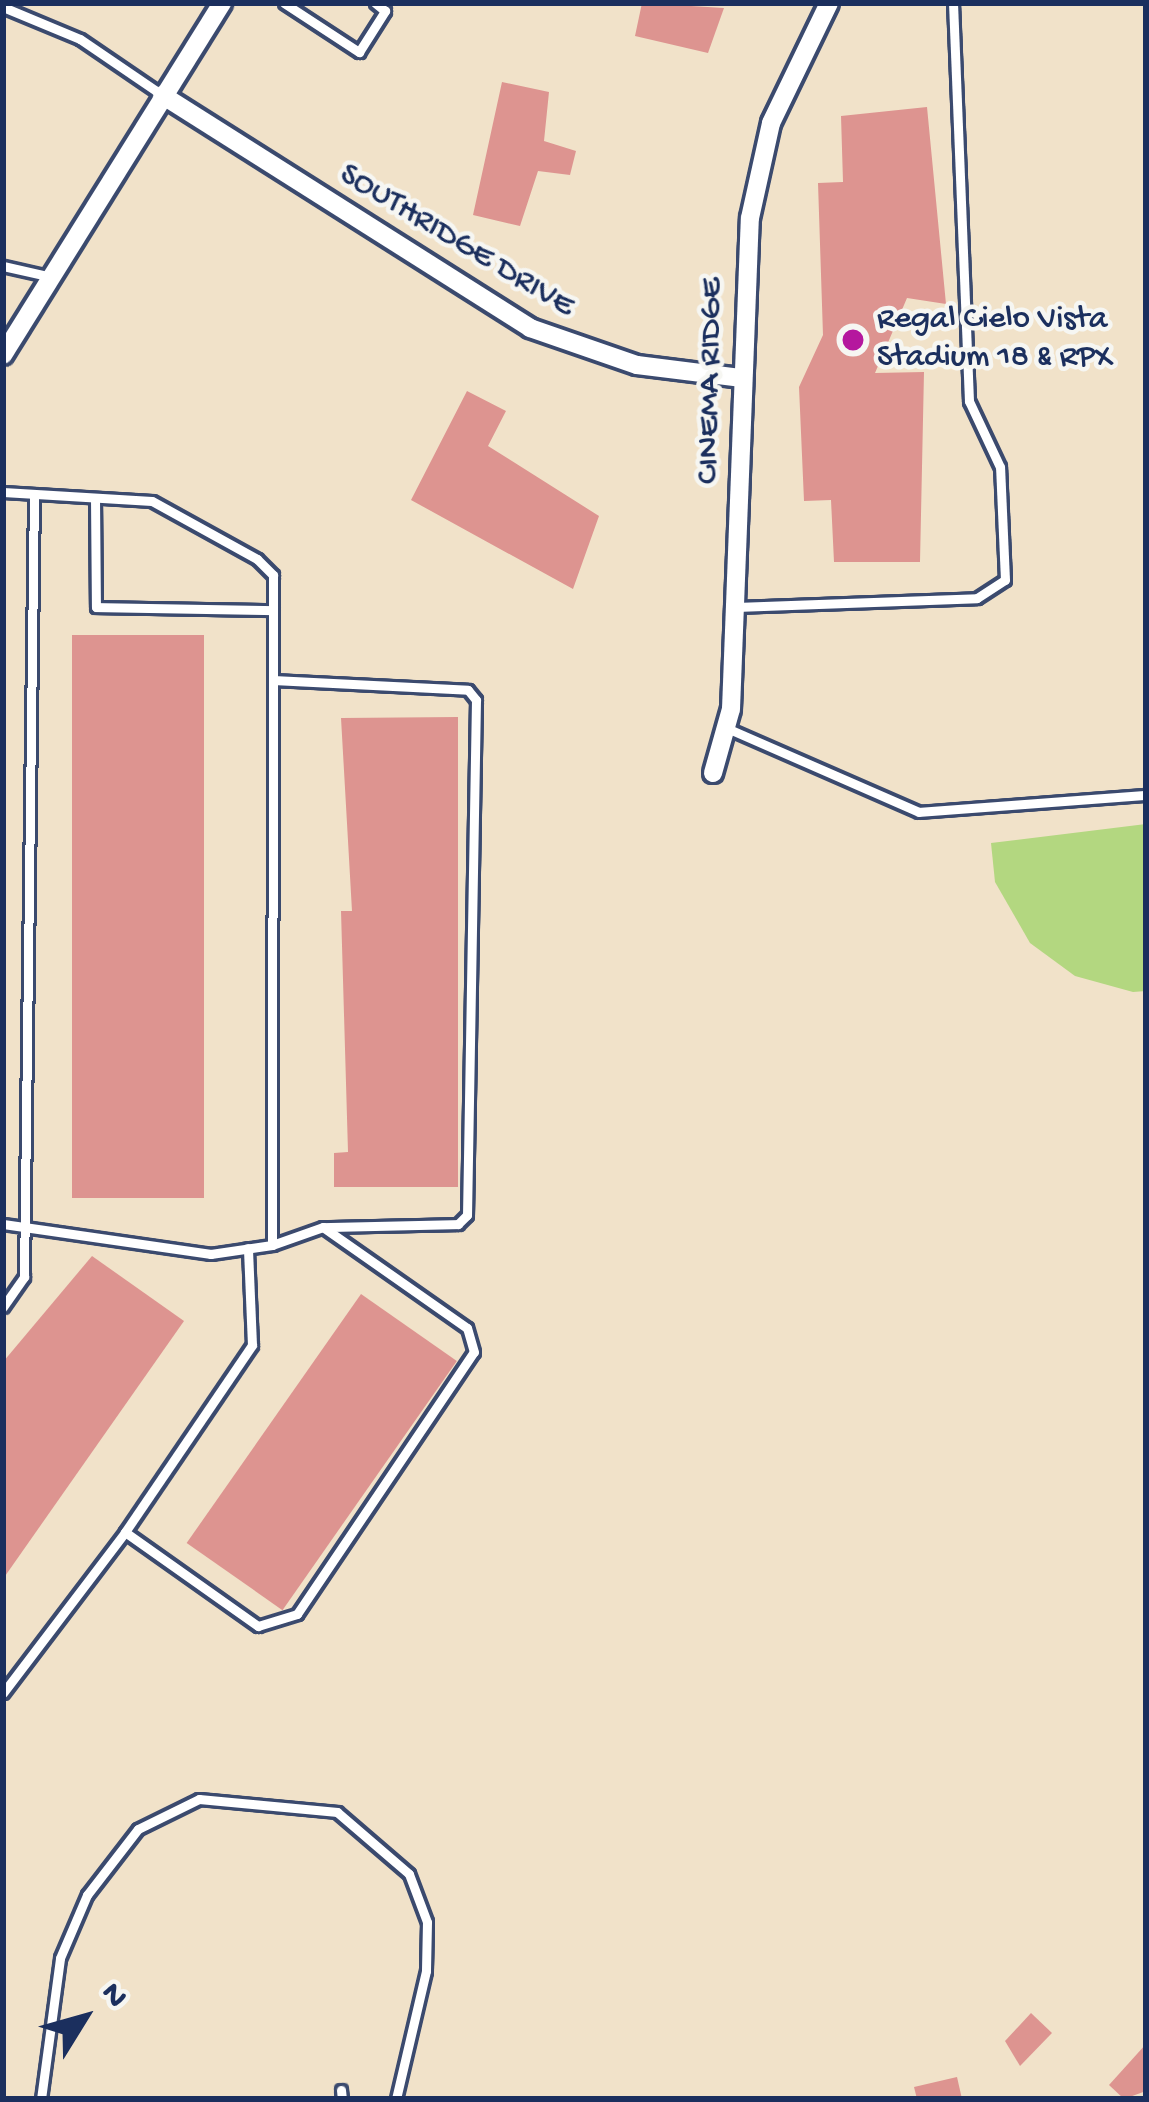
<!DOCTYPE html>
<style>
body{margin:0}
#map{position:relative;width:1149px;height:2102px;overflow:hidden;background:#f1e2c9;font-family:"Gochi Hand",sans-serif}
div>[style]{position:absolute}
[style*='--x']{left:calc(var(--x)*1px);top:calc(var(--y)*1px);width:calc(var(--w)*1px);rotate:calc(var(--a)*1deg)}
.green>*{inset:0;background:#b3d780}
.building>*{inset:0;background:#dd9490;transform-origin:0 0}
.roads{filter:drop-shadow(3px 0 #3b4a6e) drop-shadow(-3px 0 #3b4a6e) drop-shadow(0 3px #3b4a6e) drop-shadow(0 -3px #3b4a6e)}
.service>*{height:9px;margin:-4.5px;padding:0 4.5px;transform-origin:4.5px;border-radius:4.5px;background:#fff}
.minor>*{height:18px;margin:-9px;padding:0 9px;transform-origin:9px;border-radius:9px;background:#fff}
.dots>*{width:33px;height:33px;translate:-50% -50%;box-sizing:border-box;border:6px solid #f6f6f2;border-radius:50%}
span{translate:-50% -50%;white-space:nowrap;text-align:center;line-height:1.15;-webkit-text-stroke:9px #f6f6f2;paint-order:stroke}
.street-label{font-size:33px;color:#1b2f5e}
.poi-label{font-size:33px;color:#1b2f5e}
.left{translate:0 -50%;text-align:left}
.frame{position:absolute;inset:0;border:6px solid #1b2f5e;pointer-events:none}
.north{position:absolute;left:24px;top:1958px;width:120px;height:120px;-webkit-text-stroke:9px #f6f6f2;paint-order:stroke;rotate:53deg;font-size:33px;font-weight:700;line-height:48px;text-align:center;color:#1b2f5e}
.north::after{content:'';display:block;margin:auto;width:42px;height:54px;background:#1b2f5e;clip-path:polygon(50% 0,100% 100%,50% 72%,0 100%)}
</style>
<div id="map">
<div class="green">
<i style="clip-path:polygon(1146px 824px,1146px 991px,1133px 992px,1075px 976px,1030px 943px,995px 882px,991px 843px)"></i>
</div>
<div class="building">
<i style="clip-path:polygon(642px 3px,724px 8px,708px 53px,635px 36px)"></i>
<i style="clip-path:polygon(502px 82px,549px 92px,544px 141px,576px 151px,570px 175px,538px 171px,520px 226px,473px 215px)"></i>
<i style="clip-path:polygon(927px 107px,946px 304px,907px 298px,875px 373px,924px 372px,920px 562px,834px 562px,831px 500px,804px 501px,799px 387px,823px 335px,818px 183px,843px 182px,841px 116px)"></i>
<i style="clip-path:polygon(467px 391px,506px 411px,488px 446px,599px 516px,573px 589px,411px 500px)"></i>
<i style="left:204px;top:635px;width:563px;height:132px;rotate:90deg"></i>
<i style="clip-path:polygon(458px 717px,458px 1187px,334px 1187px,334px 1153px,348px 1152px,341px 911px,352px 911px,341px 718px)"></i>
<i style="clip-path:polygon(92px 1256px,184px 1321px,3px 1579px,3px 1362px)"></i>
<i style="left:361px;top:1294px;width:117px;height:304px;rotate:35deg"></i>
<i style="clip-path:polygon(1031px 2013px,1052px 2033px,1020px 2066px,1005px 2041px)"></i>
<i style="clip-path:polygon(1146px 2044px,1146px 2091px,1124px 2099px,1109px 2085px)"></i>
<i style="clip-path:polygon(957px 2077px,962px 2099px,917px 2099px,914px 2087px)"></i>
</div>
<div class="roads">
<div class="service">
<i style="--x:284;--y:3;--w:90;--a:33.2"></i>
<i style="--x:359;--y:52;--w:49;--a:-57.6"></i>
<i style="--x:385;--y:11;--w:13;--a:-141"></i>
<i style="--x:3;--y:7;--w:83;--a:22.6"></i>
<i style="--x:80;--y:39;--w:99;--a:34.3"></i>
<i style="--x:3;--y:266;--w:45;--a:12.8"></i>
<i style="--x:3;--y:492;--w:149;--a:3.5"></i>
<i style="--x:152;--y:501;--w:120;--a:28.9"></i>
<i style="--x:257;--y:559;--w:23;--a:45"></i>
<i style="--x:273;--y:575;--w:35;--a:90"></i>
<i style="--x:273;--y:610;--w:635;--a:90.09"></i>
<i style="--x:272;--y:1245;--w:62;--a:171.6"></i>
<i style="--x:211;--y:1254;--w:210;--a:-171.8"></i>
<i style="--x:95;--y:498;--w:109;--a:89.5"></i>
<i style="--x:96;--y:607;--w:177;--a:1"></i>
<i style="--x:736;--y:607;--w:241;--a:-2.1"></i>
<i style="--x:977;--y:598;--w:33;--a:-33"></i>
<i style="--x:1005;--y:580;--w:113;--a:-92.5"></i>
<i style="--x:1000;--y:467;--w:73;--a:-115.2"></i>
<i style="--x:969;--y:401;--w:398;--a:-92.3"></i>
<i style="--x:273;--y:680;--w:195;--a:2.9"></i>
<i style="--x:468;--y:690;--w:13;--a:51"></i>
<i style="--x:476;--y:700;--w:515;--a:91"></i>
<i style="--x:467;--y:1215;--w:13;--a:135"></i>
<i style="--x:458;--y:1224;--w:134;--a:178.7"></i>
<i style="--x:729;--y:729;--w:207;--a:23.6"></i>
<i style="--x:919;--y:812;--w:228;--a:-4.3"></i>
<i style="--x:3;--y:1307;--w:37;--a:-55"></i>
<i style="--x:24;--y:1277;--w:783;--a:-89.27"></i>
<i style="--x:125;--y:1532;--w:226;--a:-55.8"></i>
<i style="--x:252;--y:1345;--w:97;--a:-92.4"></i>
<i style="--x:3;--y:1693;--w:202;--a:-52.8"></i>
<i style="--x:125;--y:1532;--w:163;--a:35.3"></i>
<i style="--x:258;--y:1626;--w:41;--a:-17.1"></i>
<i style="--x:297;--y:1614;--w:316;--a:-56"></i>
<i style="--x:474;--y:1352;--w:25;--a:-106"></i>
<i style="--x:467;--y:1328;--w:176;--a:-145"></i>
<i style="--x:323;--y:1227;--w:54;--a:160.6"></i>
<i style="--x:341;--y:2090;--w:9;--a:84"></i>
<i style="--x:41;--y:2099;--w:142;--a:-82.3"></i>
<i style="--x:60;--y:1958;--w:69;--a:-66.8"></i>
<i style="--x:87;--y:1895;--w:83;--a:-52.3"></i>
<i style="--x:138;--y:1829;--w:68;--a:-26.2"></i>
<i style="--x:199;--y:1799;--w:139;--a:5.4"></i>
<i style="--x:337;--y:1812;--w:95;--a:40.7"></i>
<i style="--x:409;--y:1874;--w:51;--a:69.4"></i>
<i style="--x:427;--y:1922;--w:49;--a:91.2"></i>
<i style="--x:426;--y:1971;--w:131;--a:103.2"></i>
</div>
<div class="minor">
<i style="--x:162;--y:95;--w:436;--a:32.3"></i>
<i style="--x:530;--y:328;--w:113;--a:19.1"></i>
<i style="--x:637;--y:365;--w:106;--a:7.1"></i>
<i style="--x:3;--y:355;--w:415;--a:-58.1"></i>
<i style="--x:713;--y:773;--w:66;--a:-74.3"></i>
<i style="--x:731;--y:709;--w:491;--a:-87.8"></i>
<i style="--x:750;--y:218;--w:97;--a:-77.5"></i>
<i style="--x:771;--y:123;--w:133;--a:-64.2"></i>
</div>
</div>
<div class="dots">
<i style="left:853px;top:340px;background:#b5179e"></i>
</div>
<div class="street-label">
<span style="left:456px;top:242px;rotate:31deg">SOUTHRIDGE DRIVE</span>
<span style="left:712px;top:381px;rotate:-89deg">CINEMA RIDGE</span>
</div>
<div class="poi-label">
<span class="left" style="left:877px;top:340px">Regal Cielo Vista<br>Stadium 18 &amp; RPX</span>
</div>
<div class="frame"></div>
<div class="north">N</div>
</div>
